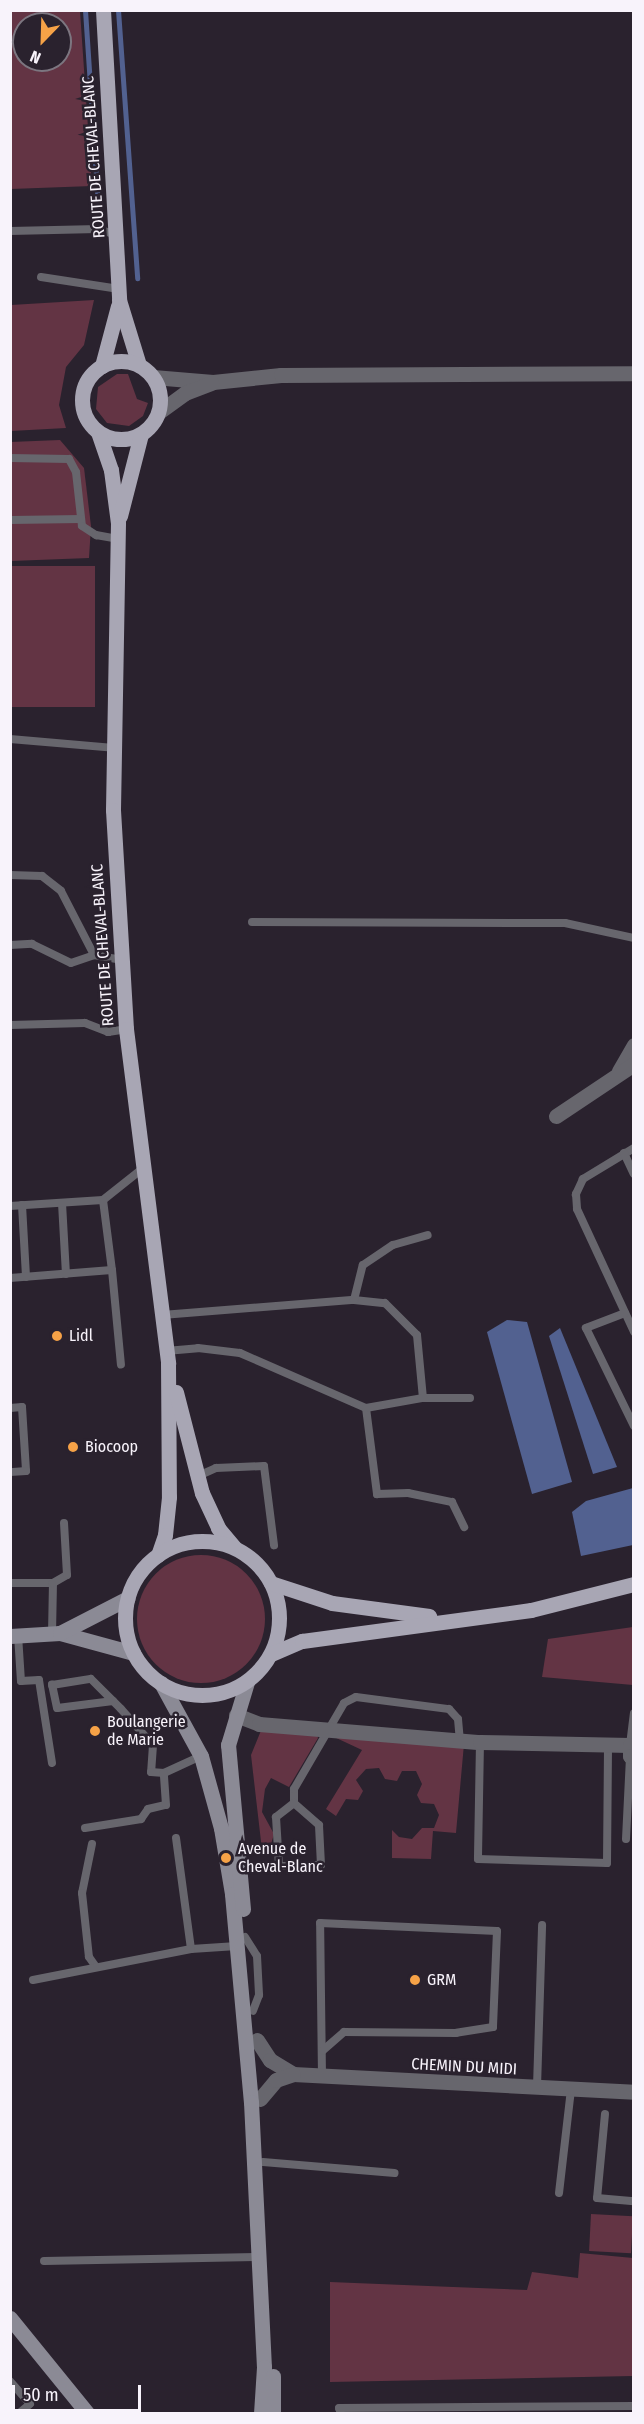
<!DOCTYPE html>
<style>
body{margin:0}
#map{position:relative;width:644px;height:2424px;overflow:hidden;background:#2a222e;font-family:"Fira Sans Condensed",sans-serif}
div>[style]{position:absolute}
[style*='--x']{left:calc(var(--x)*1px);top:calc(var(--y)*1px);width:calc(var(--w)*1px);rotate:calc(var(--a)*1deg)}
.green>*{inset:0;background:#633444;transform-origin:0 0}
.round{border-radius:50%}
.water>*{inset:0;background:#526190}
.stream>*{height:5px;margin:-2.5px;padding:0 2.5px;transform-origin:2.5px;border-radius:2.5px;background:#526190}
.lane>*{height:8px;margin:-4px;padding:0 4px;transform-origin:4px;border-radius:4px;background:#67666d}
.street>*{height:15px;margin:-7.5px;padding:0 7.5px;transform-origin:7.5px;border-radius:7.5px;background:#67666d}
.secondary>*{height:15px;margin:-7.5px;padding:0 7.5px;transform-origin:7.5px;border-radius:7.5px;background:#8b8a95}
.primary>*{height:15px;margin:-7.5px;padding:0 7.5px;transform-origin:7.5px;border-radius:7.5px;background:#a8a6b4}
.primary>.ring{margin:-7.5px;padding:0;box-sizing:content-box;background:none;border:15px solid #a8a6b4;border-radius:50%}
.dots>*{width:16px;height:16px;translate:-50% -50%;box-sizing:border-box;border:3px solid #2a222e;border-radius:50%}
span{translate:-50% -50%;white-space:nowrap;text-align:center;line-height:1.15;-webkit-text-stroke:5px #2a222e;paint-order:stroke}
.street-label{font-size:16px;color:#f8f3fb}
.poi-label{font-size:16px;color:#f8f3fb}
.left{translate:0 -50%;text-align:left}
.frame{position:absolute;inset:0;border:12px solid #f8f3fb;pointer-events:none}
.north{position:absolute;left:12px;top:12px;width:60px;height:60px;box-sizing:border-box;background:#2a222e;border:2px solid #7c7680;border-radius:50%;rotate:203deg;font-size:16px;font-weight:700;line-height:24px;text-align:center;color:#f8f3fb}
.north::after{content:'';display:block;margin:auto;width:21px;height:27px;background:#f6a247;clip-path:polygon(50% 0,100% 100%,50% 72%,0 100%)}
.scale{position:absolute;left:12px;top:2385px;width:129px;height:27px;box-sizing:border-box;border:3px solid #f8f3fb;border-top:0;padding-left:8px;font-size:18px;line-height:21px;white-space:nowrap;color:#f8f3fb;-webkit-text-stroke:4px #2a222e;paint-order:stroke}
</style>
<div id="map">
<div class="green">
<i style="clip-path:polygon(evenodd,10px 11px,80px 11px,92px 186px,11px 189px,10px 11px,24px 24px,60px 24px,60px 60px,24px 60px,24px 24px)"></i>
<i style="clip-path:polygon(94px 300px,84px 345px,66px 367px,59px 405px,66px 428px,11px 431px,11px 305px)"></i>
<i style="clip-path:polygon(117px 374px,128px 374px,137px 399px,148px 403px,143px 416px,129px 426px,107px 423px,96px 409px,98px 387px)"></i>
<i style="clip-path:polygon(60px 440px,84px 468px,91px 526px,89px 558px,11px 561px,10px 442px)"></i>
<i style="left:95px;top:566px;width:141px;height:84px;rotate:90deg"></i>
<i class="round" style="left:137px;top:1555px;width:128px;height:128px"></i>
<i style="clip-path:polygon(633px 1627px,633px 1685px,542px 1677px,548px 1639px)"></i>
<i style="clip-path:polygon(262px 1728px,317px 1734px,318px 1738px,289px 1787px,271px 1778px,265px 1789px,262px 1812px,274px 1834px,269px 1851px,262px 1850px,251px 1755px)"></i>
<i style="clip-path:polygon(332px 1736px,464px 1744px,456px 1833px,433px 1831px,431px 1859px,392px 1858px,392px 1830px,399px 1837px,412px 1839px,422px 1828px,434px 1828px,439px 1815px,434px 1804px,421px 1803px,417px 1795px,422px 1784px,416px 1771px,402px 1771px,397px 1781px,385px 1779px,379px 1768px,366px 1769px,356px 1780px,363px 1791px,358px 1800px,346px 1799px,336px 1816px,326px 1809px,362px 1750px)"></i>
<i style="left:591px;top:2214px;width:42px;height:37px;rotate:3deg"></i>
<i style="clip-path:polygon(580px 2253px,633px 2258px,633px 2376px,330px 2382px,330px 2282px,527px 2290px,532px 2272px,578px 2278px)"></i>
</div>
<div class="water">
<i style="clip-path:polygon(507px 1320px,527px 1322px,572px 1482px,532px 1494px,487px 1332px)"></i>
<i style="clip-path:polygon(560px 1328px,617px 1467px,593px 1474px,549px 1336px)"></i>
<i style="clip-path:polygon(633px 1488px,633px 1545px,581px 1556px,572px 1512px,586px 1501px)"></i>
</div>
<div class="stream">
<i style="--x:85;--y:10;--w:209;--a:86.2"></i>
<i style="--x:118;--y:10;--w:269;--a:85.9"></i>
</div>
<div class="lane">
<i style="--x:10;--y:231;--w:88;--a:-1.3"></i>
<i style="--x:98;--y:229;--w:19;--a:18"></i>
<i style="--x:41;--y:277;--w:79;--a:8.7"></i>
<i style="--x:10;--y:458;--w:59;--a:1"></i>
<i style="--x:69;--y:459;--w:15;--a:62"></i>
<i style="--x:76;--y:472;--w:54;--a:83.7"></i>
<i style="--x:82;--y:526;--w:17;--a:33"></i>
<i style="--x:96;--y:535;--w:22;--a:10"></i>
<i style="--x:10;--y:520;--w:71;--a:-0.8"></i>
<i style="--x:10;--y:739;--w:104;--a:4.9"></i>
<i style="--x:10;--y:875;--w:32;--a:2"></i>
<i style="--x:42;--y:876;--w:24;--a:38"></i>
<i style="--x:61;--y:891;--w:72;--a:62.7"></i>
<i style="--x:94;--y:955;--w:27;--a:10"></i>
<i style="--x:252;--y:922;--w:313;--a:0.2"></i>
<i style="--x:565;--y:923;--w:71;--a:12.3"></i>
<i style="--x:10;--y:945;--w:22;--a:-3"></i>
<i style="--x:32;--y:944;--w:43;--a:26"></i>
<i style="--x:71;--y:963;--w:24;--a:-19"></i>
<i style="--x:10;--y:1025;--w:75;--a:-1.5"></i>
<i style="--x:85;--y:1023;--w:25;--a:21"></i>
<i style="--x:108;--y:1032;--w:18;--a:-9"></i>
<i style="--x:634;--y:1148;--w:60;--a:148.7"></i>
<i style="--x:583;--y:1179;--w:17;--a:115"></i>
<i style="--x:576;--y:1194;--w:15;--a:86"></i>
<i style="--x:577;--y:1209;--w:136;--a:65.1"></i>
<i style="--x:624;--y:1153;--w:23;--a:65"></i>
<i style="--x:103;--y:1200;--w:50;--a:-38.5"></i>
<i style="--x:62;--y:1203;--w:71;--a:86.8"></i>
<i style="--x:22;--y:1205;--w:72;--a:86.8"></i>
<i style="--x:10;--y:1206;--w:93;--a:-3.7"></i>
<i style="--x:103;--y:1200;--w:71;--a:82.7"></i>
<i style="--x:10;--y:1278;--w:102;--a:-4.5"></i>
<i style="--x:112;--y:1270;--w:95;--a:84.6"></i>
<i style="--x:354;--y:1300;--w:31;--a:6"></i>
<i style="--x:385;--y:1303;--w:45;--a:45"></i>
<i style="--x:417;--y:1335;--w:63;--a:84.6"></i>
<i style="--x:423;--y:1398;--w:47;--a:0"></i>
<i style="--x:625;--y:1313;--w:42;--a:159"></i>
<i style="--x:586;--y:1328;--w:109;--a:63.9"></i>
<i style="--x:162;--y:1315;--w:193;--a:-4.5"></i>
<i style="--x:354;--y:1300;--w:36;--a:-76"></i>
<i style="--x:363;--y:1265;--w:36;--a:-34"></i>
<i style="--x:393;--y:1245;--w:36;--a:-16"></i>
<i style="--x:166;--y:1351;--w:32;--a:-5"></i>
<i style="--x:198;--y:1348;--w:42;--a:6.8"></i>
<i style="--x:240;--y:1353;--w:137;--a:23.6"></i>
<i style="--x:366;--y:1408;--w:87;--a:82.7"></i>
<i style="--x:377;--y:1494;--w:31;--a:-2"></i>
<i style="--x:408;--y:1493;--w:45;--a:11.6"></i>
<i style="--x:452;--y:1502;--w:28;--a:64"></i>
<i style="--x:10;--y:1408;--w:12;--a:-5"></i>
<i style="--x:22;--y:1407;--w:64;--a:86.4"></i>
<i style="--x:26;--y:1471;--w:16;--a:176"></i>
<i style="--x:366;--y:1408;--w:58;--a:-10"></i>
<i style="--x:198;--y:1476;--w:20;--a:-24"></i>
<i style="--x:216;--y:1468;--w:48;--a:-2.4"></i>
<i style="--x:264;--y:1466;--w:80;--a:82.8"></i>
<i style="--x:10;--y:1583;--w:43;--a:0"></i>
<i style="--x:52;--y:1634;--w:51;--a:-88.9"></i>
<i style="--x:53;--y:1583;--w:16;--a:-30"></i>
<i style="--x:67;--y:1575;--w:52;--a:-93.3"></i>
<i style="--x:18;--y:1635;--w:46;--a:86.3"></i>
<i style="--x:21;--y:1681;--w:18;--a:-3"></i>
<i style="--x:39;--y:1680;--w:84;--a:81.1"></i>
<i style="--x:113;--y:1701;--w:56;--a:172.9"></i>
<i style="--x:57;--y:1708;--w:24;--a:-102"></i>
<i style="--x:52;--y:1685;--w:39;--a:-9"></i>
<i style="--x:91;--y:1679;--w:42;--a:45"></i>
<i style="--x:121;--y:1709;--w:48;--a:48.4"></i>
<i style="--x:153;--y:1745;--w:27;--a:94"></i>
<i style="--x:151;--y:1772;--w:13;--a:4"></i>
<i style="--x:164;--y:1773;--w:41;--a:-24.7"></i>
<i style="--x:480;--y:1742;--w:117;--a:91"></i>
<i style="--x:478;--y:1859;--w:129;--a:1.8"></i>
<i style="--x:607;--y:1863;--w:118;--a:-89.5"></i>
<i style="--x:630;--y:1745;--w:32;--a:-83"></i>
<i style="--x:294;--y:1803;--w:14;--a:-90"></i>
<i style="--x:294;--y:1789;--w:99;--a:-59.8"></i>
<i style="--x:344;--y:1703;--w:13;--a:-27"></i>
<i style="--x:356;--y:1697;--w:94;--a:7.4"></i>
<i style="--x:449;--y:1709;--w:13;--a:48"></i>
<i style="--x:458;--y:1719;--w:21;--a:85"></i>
<i style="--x:85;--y:1828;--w:57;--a:-9.1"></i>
<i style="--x:141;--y:1819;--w:12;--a:-55"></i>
<i style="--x:148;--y:1809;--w:18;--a:-13"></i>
<i style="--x:166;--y:1805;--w:32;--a:-94"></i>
<i style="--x:176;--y:1838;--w:112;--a:82.3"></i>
<i style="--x:191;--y:1949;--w:46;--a:-3.7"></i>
<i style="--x:626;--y:1839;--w:83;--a:-87.2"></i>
<i style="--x:92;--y:1844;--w:50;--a:101.5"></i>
<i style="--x:82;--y:1893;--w:64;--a:83.8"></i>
<i style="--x:89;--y:1957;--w:12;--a:55"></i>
<i style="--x:240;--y:1867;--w:81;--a:-1.4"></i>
<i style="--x:321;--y:1865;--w:40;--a:-92.9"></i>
<i style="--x:319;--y:1825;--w:33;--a:-139"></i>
<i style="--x:294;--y:1803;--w:23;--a:142"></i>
<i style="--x:276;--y:1817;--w:49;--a:86.5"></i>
<i style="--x:245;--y:1937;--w:22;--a:58"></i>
<i style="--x:257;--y:1956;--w:39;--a:87"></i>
<i style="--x:259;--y:1995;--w:17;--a:111"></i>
<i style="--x:33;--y:1980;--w:161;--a:-11.1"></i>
<i style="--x:322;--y:2077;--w:154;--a:-90.7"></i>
<i style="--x:320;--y:1923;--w:177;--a:2.6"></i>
<i style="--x:497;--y:1931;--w:96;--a:92.4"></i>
<i style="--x:493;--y:2027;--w:37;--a:171"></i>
<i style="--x:456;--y:2033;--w:112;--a:-179.5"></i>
<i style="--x:344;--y:2032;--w:28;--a:139"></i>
<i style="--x:537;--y:2087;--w:162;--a:-88.2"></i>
<i style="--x:605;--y:2114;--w:84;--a:95.4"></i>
<i style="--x:597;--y:2198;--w:37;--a:5"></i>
<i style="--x:263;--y:2162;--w:132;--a:4.8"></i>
<i style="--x:559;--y:2193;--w:104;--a:-83.4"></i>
<i style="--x:44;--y:2261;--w:215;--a:-1.1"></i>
<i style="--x:10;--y:2381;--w:30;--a:49"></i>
<i style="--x:30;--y:2404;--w:16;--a:140"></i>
<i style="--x:341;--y:2414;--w:6;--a:-108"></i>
<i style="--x:339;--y:2408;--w:295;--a:-0.4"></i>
</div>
<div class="street">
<i style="--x:153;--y:377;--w:60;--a:4.8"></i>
<i style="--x:213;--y:382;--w:68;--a:-5.9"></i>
<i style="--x:281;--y:375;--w:353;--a:-0.3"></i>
<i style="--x:159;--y:412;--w:32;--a:-36"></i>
<i style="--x:185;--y:393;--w:28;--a:-21"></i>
<i style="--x:619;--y:1071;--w:30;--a:-60"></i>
<i style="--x:556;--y:1116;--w:94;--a:-33.7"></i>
<i style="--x:236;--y:1715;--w:25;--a:21"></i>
<i style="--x:259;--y:1724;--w:222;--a:4.7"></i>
<i style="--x:480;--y:1742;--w:150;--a:1.1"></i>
<i style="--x:630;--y:1745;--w:11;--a:90"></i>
<i style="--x:630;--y:1756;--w:4;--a:0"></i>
<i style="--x:257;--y:2040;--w:24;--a:57"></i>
<i style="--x:270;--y:2060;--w:27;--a:31"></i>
<i style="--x:293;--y:2074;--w:341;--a:3"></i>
<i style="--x:260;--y:2099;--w:25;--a:-50"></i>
<i style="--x:276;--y:2080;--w:18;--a:-19"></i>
</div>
<div class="secondary">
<i style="--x:60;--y:1633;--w:76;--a:15.3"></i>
<i style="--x:10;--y:1636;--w:50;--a:-3.4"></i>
<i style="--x:60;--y:1633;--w:76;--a:-27.2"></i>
<i style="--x:161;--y:1683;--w:83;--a:61.3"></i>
<i style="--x:201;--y:1756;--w:75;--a:74.5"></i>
<i style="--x:221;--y:1828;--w:67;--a:80.5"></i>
<i style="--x:232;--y:1894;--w:209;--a:84.8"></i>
<i style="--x:251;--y:2102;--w:265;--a:87.2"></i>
<i style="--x:264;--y:2367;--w:47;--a:93.7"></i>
<i style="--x:243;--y:1909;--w:165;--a:-95.2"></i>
<i style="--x:228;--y:1745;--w:66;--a:-73.2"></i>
<i style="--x:10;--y:2318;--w:124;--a:50.9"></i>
<i style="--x:273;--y:2414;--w:38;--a:-90"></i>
</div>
<div class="primary">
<i style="--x:103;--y:10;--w:290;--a:86.8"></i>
<i style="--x:119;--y:300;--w:68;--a:72.9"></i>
<i class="ring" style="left:82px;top:361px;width:63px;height:63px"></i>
<i style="--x:102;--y:366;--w:62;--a:-75.1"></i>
<i style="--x:98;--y:432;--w:40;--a:71.1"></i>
<i style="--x:111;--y:470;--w:53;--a:82.5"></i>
<i style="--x:118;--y:523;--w:287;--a:91"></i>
<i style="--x:113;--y:810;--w:219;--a:86.6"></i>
<i style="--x:126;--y:1029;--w:337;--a:82.8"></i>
<i style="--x:168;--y:1363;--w:134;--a:89.6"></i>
<i style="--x:169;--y:1497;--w:38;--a:96"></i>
<i style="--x:165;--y:1535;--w:21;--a:109"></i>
<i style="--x:120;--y:516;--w:85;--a:-75.6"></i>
<i style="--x:176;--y:1392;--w:104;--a:75.6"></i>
<i style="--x:202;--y:1493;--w:38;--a:65"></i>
<i style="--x:218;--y:1528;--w:25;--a:50"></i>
<i class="ring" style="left:125px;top:1541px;width:139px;height:139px"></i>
<i style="--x:271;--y:1583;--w:64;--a:18.2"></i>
<i style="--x:332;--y:1603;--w:98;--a:7.6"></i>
<i style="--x:271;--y:1654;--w:34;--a:-23"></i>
<i style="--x:302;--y:1641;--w:231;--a:-7.7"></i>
<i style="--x:531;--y:1610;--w:106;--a:-14.2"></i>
</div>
<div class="dots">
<i style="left:57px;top:1336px;background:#f6a247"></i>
<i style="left:73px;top:1447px;background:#f6a247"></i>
<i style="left:95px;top:1731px;background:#f6a247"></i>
<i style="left:226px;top:1858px;background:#f6a247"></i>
<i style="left:415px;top:1980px;background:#f6a247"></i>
</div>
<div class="street-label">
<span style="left:94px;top:157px;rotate:-94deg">ROUTE DE CHEVAL-BLANC</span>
<span style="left:103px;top:945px;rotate:-94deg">ROUTE DE CHEVAL-BLANC</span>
<span style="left:464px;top:2067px;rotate:3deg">CHEMIN DU MIDI</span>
</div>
<div class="poi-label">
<span class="left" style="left:69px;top:1336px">Lidl</span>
<span class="left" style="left:85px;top:1447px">Biocoop</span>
<span class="left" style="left:107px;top:1731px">Boulangerie<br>de Marie</span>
<span class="left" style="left:238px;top:1858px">Avenue de<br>Cheval-Blanc</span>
<span class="left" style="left:427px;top:1980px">GRM</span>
</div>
<div class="frame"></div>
<div class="north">N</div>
<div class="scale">50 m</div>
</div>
